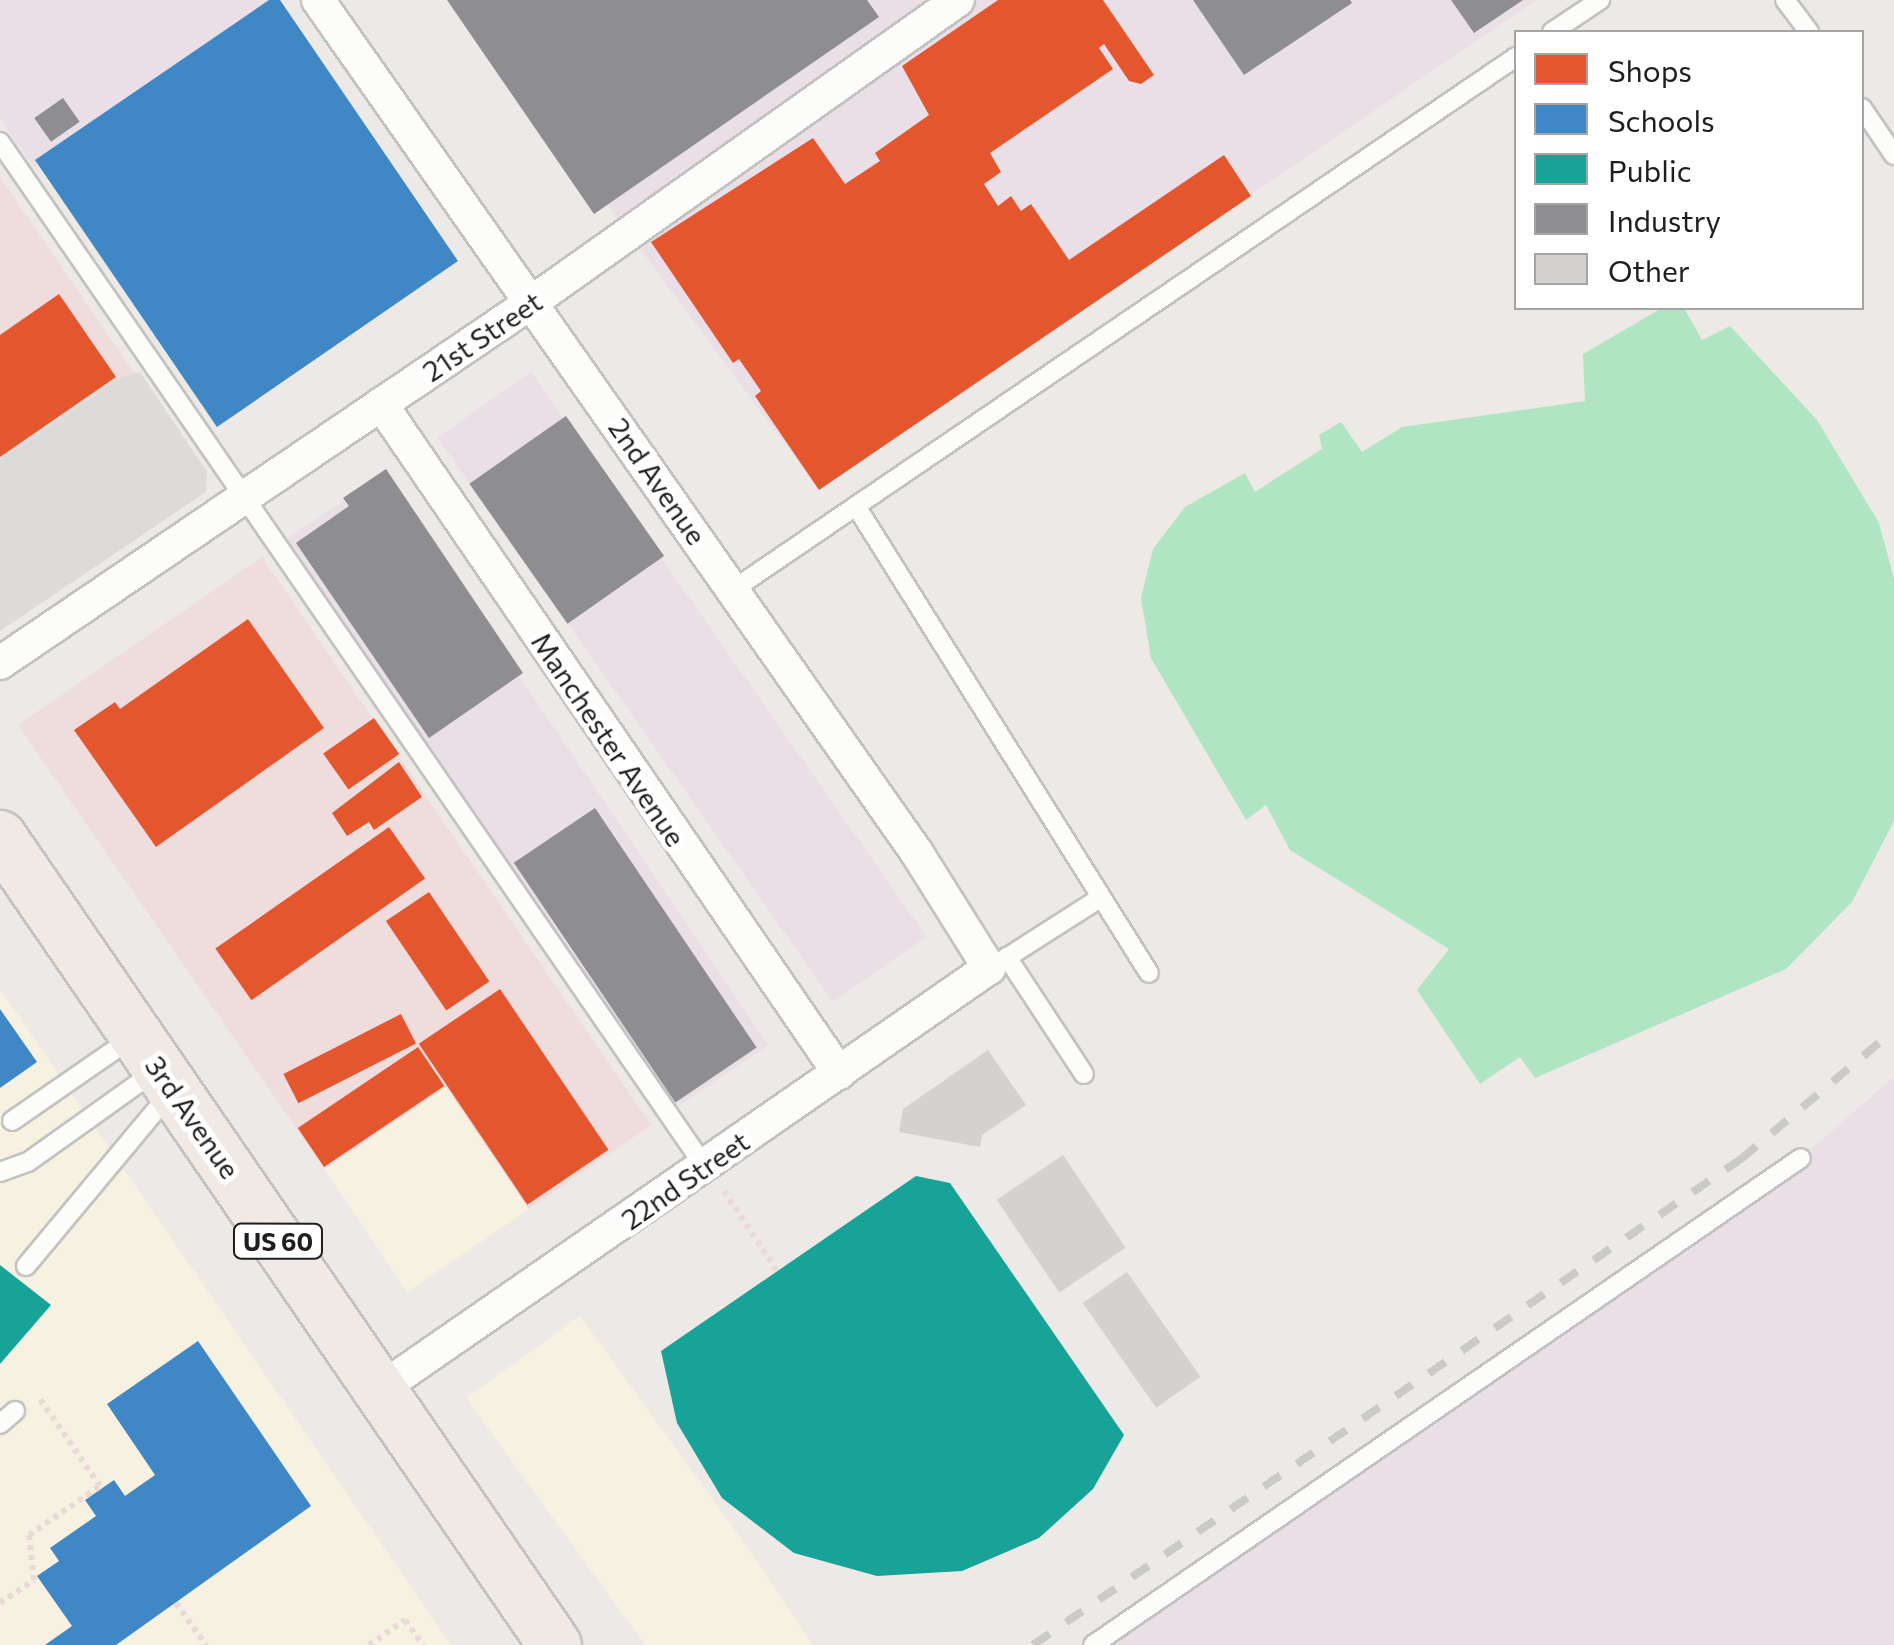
<!DOCTYPE html>
<style>
body{margin:0}
#map{position:relative;width:1894px;height:1645px;overflow:hidden;background:#ece9e6;font-family:Commissioner,sans-serif}
div>[style]{position:absolute}
[style*='--x']{left:calc(var(--x)*1px);top:calc(var(--y)*1px);width:calc(var(--w)*1px);rotate:calc(var(--a)*1deg)}
.commercial>*{inset:0;background:#efdcdd}
.industrial>*{inset:0;background:#eadee7;transform-origin:0 0}
.education>*{inset:0;background:#f6f1e0;transform-origin:0 0}
.pitch>*{inset:0;background:#b0e5c4}
.parking>*{inset:0;background:#dcdbda}
.shops>*{inset:0;background:#e4572e;transform-origin:0 0}
.schools>*{inset:0;background:#3f88c5}
.public>*{inset:0;background:#17a398}
.industry>*{inset:0;background:#8d8d92;transform-origin:0 0}
.building>*{inset:0;background:#d4d1cf;transform-origin:0 0}
.path>*{height:6px;margin-top:-3px;transform-origin:0;background:repeating-linear-gradient(90deg,#ebd8d9 0 5px,transparent 0 10px)}
.roads{filter:drop-shadow(2px 0 #c3c2c1) drop-shadow(-2px 0 #c3c2c1) drop-shadow(0 2px #c3c2c1) drop-shadow(0 -2px #c3c2c1)}
.service>*{height:18px;margin:-9px;padding:0 9px;transform-origin:9px;border-radius:9px;background:#fcfcfb}
.minor>*{height:32px;margin:-16px;padding:0 16px;transform-origin:16px;border-radius:16px;background:#fcfcfb}
.primary>*{height:52px;margin:-26px;padding:0 26px;transform-origin:26px;border-radius:26px;background:#f1e9e3}
.rail>*{height:8px;margin-top:-4px;transform-origin:0;background:repeating-linear-gradient(90deg,#cacac9 0 20px,transparent 0 40px)}
span{translate:-50% -50%;white-space:nowrap;text-align:center;line-height:1.15;-webkit-text-stroke:10px #fff;paint-order:stroke}
.shield-label span{padding:2px 8px;background:#fff;border:2px solid;border-radius:8px;-webkit-text-stroke-width:0}
.shield-label{font-size:25px;color:#1e1e1e;font-weight:700}
.street-label{font-size:28px;color:#1e1e1e}
.legend{position:absolute;left:1514px;top:30px;width:350px;height:280px;box-sizing:border-box;background:#fff;border:2px solid #a5a5a5;margin:0;padding:12px 18px;list-style:none;font-size:30px;color:#1e1e1e}
.legend li{display:flex;align-items:center;gap:20px;height:50px}
.legend b{width:50px;border:2px solid #a5a5a5}
</style>
<div id="map">
<div class="commercial">
<i style="clip-path:polygon(0 177px,187px 450px,0 578px)"></i>
<i style="clip-path:polygon(262px 557px,651px 1125px,529px 1209px,446px 1087px,325px 1170px,18px 725px)"></i>
</div>
<div class="industrial">
<i style="clip-path:polygon(0 0,276px 0,277px 1px,34px 168px,0 119px)"></i>
<i style="clip-path:polygon(456px 0,1536px 0,819px 490px)"></i>
<i style="left:531px;top:372px;width:689px;height:114px;rotate:55deg"></i>
<i style="left:383px;top:474px;width:689px;height:115px;rotate:56deg"></i>
<i style="clip-path:polygon(1894px 1077px,1894px 1645px,1093px 1645px,1801px 1158px)"></i>
</div>
<div class="education">
<i style="clip-path:polygon(0 989px,451px 1645px,0 1645px)"></i>
<i style="left:446px;top:1087px;width:148px;height:147px;rotate:56deg"></i>
<i style="clip-path:polygon(580px 1316px,753px 1555px,813px 1645px,645px 1645px,466px 1398px)"></i>
</div>
<div class="pitch">
<i style="clip-path:polygon(1662px 308px,1684px 308px,1702px 340px,1730px 326px,1817px 420px,1879px 523px,1894px 579px,1894px 821px,1852px 902px,1786px 969px,1535px 1078px,1520px 1057px,1480px 1084px,1417px 990px,1449px 949px,1290px 850px,1266px 805px,1246px 820px,1151px 658px,1141px 598px,1153px 549px,1185px 507px,1245px 473px,1255px 492px,1322px 449px,1319px 435px,1341px 422px,1362px 452px,1402px 427px,1585px 401px,1583px 354px)"></i>
</div>
<div class="parking">
<i style="clip-path:polygon(140px 372px,207px 472px,206px 492px,0 631px,0 460px,120px 378px)"></i>
</div>
<div class="shops">
<i style="clip-path:polygon(998px 0,1103px 0,1154px 75px,1141px 84px,1129px 81px,1104px 44px,1099px 48px,1113px 69px,990px 153px,1001px 172px,984px 184px,998px 206px,1011px 196px,1021px 211px,1031px 204px,1069px 260px,1224px 155px,1251px 196px,819px 490px,755px 396px,761px 391px,739px 359px,733px 363px,651px 242px,813px 138px,845px 184px,880px 161px,875px 153px,929px 115px,902px 66px)"></i>
<i style="clip-path:polygon(59px 294px,116px 377px,0 457px,0 335px)"></i>
<i style="clip-path:polygon(248px 619px,324px 728px,156px 847px,74px 730px,115px 702px,120px 709px)"></i>
<i style="left:374px;top:718px;width:44px;height:62px;rotate:55deg"></i>
<i style="clip-path:polygon(399px 762px,422px 797px,374px 830px,369px 822px,347px 836px,332px 813px)"></i>
<i style="left:389px;top:827px;width:63px;height:212px;rotate:55deg"></i>
<i style="left:429px;top:892px;width:108px;height:52px;rotate:56deg"></i>
<i style="left:500px;top:989px;width:194px;height:98px;rotate:56deg"></i>
<i style="left:401px;top:1014px;width:33px;height:132px;rotate:63deg"></i>
<i style="left:418px;top:1047px;width:47px;height:145px;rotate:56deg"></i>
</div>
<div class="schools">
<i style="clip-path:polygon(269px 0,280px 0,458px 261px,217px 427px,35px 160px)"></i>
<i style="clip-path:polygon(0 1009px,37px 1062px,0 1088px)"></i>
<i style="clip-path:polygon(198px 1341px,311px 1506px,116px 1645px,45px 1645px,72px 1626px,37px 1576px,59px 1561px,50px 1548px,96px 1516px,85px 1500px,114px 1480px,125px 1496px,155px 1475px,107px 1404px)"></i>
</div>
<div class="public">
<i style="clip-path:polygon(916px 1176px,950px 1183px,1124px 1435px,1093px 1489px,1039px 1538px,962px 1571px,877px 1576px,794px 1553px,722px 1498px,677px 1423px,661px 1351px)"></i>
<i style="clip-path:polygon(0 1265px,51px 1305px,0 1364px)"></i>
</div>
<div class="industry">
<i style="clip-path:polygon(447px 0,867px 0,879px 17px,594px 214px)"></i>
<i style="clip-path:polygon(1193px 0,1350px 0,1352px 3px,1244px 75px)"></i>
<i style="clip-path:polygon(1451px 0,1523px 0,1474px 33px)"></i>
<i style="left:63px;top:98px;width:29px;height:35px;rotate:55deg"></i>
<i style="left:566px;top:416px;width:171px;height:118px;rotate:55deg"></i>
<i style="clip-path:polygon(386px 469px,523px 673px,429px 738px,296px 543px,349px 506px,343px 498px)"></i>
<i style="left:595px;top:808px;width:289px;height:98px;rotate:56deg"></i>
</div>
<div class="building">
<i style="clip-path:polygon(988px 1050px,1026px 1105px,982px 1135px,980px 1147px,899px 1132px,903px 1109px)"></i>
<i style="left:1063px;top:1155px;width:112px;height:80px;rotate:56deg"></i>
<i style="left:1127px;top:1272px;width:128px;height:54px;rotate:55deg"></i>
</div>
<div class="path">
<i style="--x:724;--y:1191;--w:96;--a:56.5"></i>
<i style="--x:0;--y:1603;--w:41;--a:-34.1"></i>
<i style="--x:34;--y:1580;--w:45;--a:-96.3"></i>
<i style="--x:29;--y:1535;--w:86;--a:-34.6"></i>
<i style="--x:100;--y:1486;--w:106;--a:-124.6"></i>
<i style="--x:176;--y:1603;--w:52;--a:54.5"></i>
<i style="--x:369;--y:1645;--w:44;--a:-34.8"></i>
<i style="--x:405;--y:1620;--w:31;--a:54"></i>
</div>
<div class="roads">
<div class="service">
<i style="--x:1785;--y:0;--w:40;--a:53"></i>
<i style="--x:1552;--y:32;--w:58;--a:-33.7"></i>
<i style="--x:1862;--y:108;--w:57;--a:55.8"></i>
<i style="--x:0;--y:142;--w:1244;--a:55.48"></i>
<i style="--x:856;--y:506;--w:551;--a:57.9"></i>
<i style="--x:734;--y:589;--w:946;--a:-34.23"></i>
<i style="--x:1007;--y:957;--w:140;--a:56.7"></i>
<i style="--x:1000;--y:962;--w:119;--a:-32.6"></i>
<i style="--x:12;--y:1121;--w:146;--a:-34.7"></i>
<i style="--x:0;--y:1172;--w:30;--a:-20"></i>
<i style="--x:28;--y:1162;--w:155;--a:-35.5"></i>
<i style="--x:26;--y:1266;--w:225;--a:-50.2"></i>
<i style="--x:0;--y:1424;--w:20;--a:-41"></i>
<i style="--x:1093;--y:1645;--w:859;--a:-34.52"></i>
</div>
<div class="minor">
<i style="--x:318;--y:0;--w:1042;--a:54.92"></i>
<i style="--x:917;--y:853;--w:136;--a:57.9"></i>
<i style="--x:989;--y:968;--w:742;--a:145.32"></i>
<i style="--x:381;--y:404;--w:811;--a:55.6"></i>
<i style="--x:0;--y:663;--w:643;--a:-34.16"></i>
<i style="--x:532;--y:302;--w:522;--a:-35.33"></i>
</div>
<div class="primary">
<i style="--x:0;--y:837;--w:980;--a:55.52"></i>
</div>
</div>
<div class="rail">
<i style="--x:1033;--y:1645;--w:859;--a:-34.47"></i>
<i style="--x:1741;--y:1159;--w:200;--a:-40.1"></i>
</div>
<div class="shield-label">
<span style="left:278px;top:1241px">US 60</span>
</div>
<div class="street-label">
<span style="left:482px;top:336px;rotate:-34deg">21st Street</span>
<span style="left:658px;top:481px;rotate:55deg">2nd Avenue</span>
<span style="left:609px;top:739px;rotate:56deg">Manchester Avenue</span>
<span style="left:193px;top:1117px;rotate:55deg">3rd Avenue</span>
<span style="left:685px;top:1180px;rotate:-35deg">22nd Street</span>
</div>
<ul class="legend">
<li><b style="height:28px;background:#e4572e"></b>Shops</li>
<li><b style="height:28px;background:#3f88c5"></b>Schools</li>
<li><b style="height:28px;background:#17a398"></b>Public</li>
<li><b style="height:28px;background:#8d8d92"></b>Industry</li>
<li><b style="height:28px;background:#d4d1cf"></b>Other</li>
</ul>
</div>
